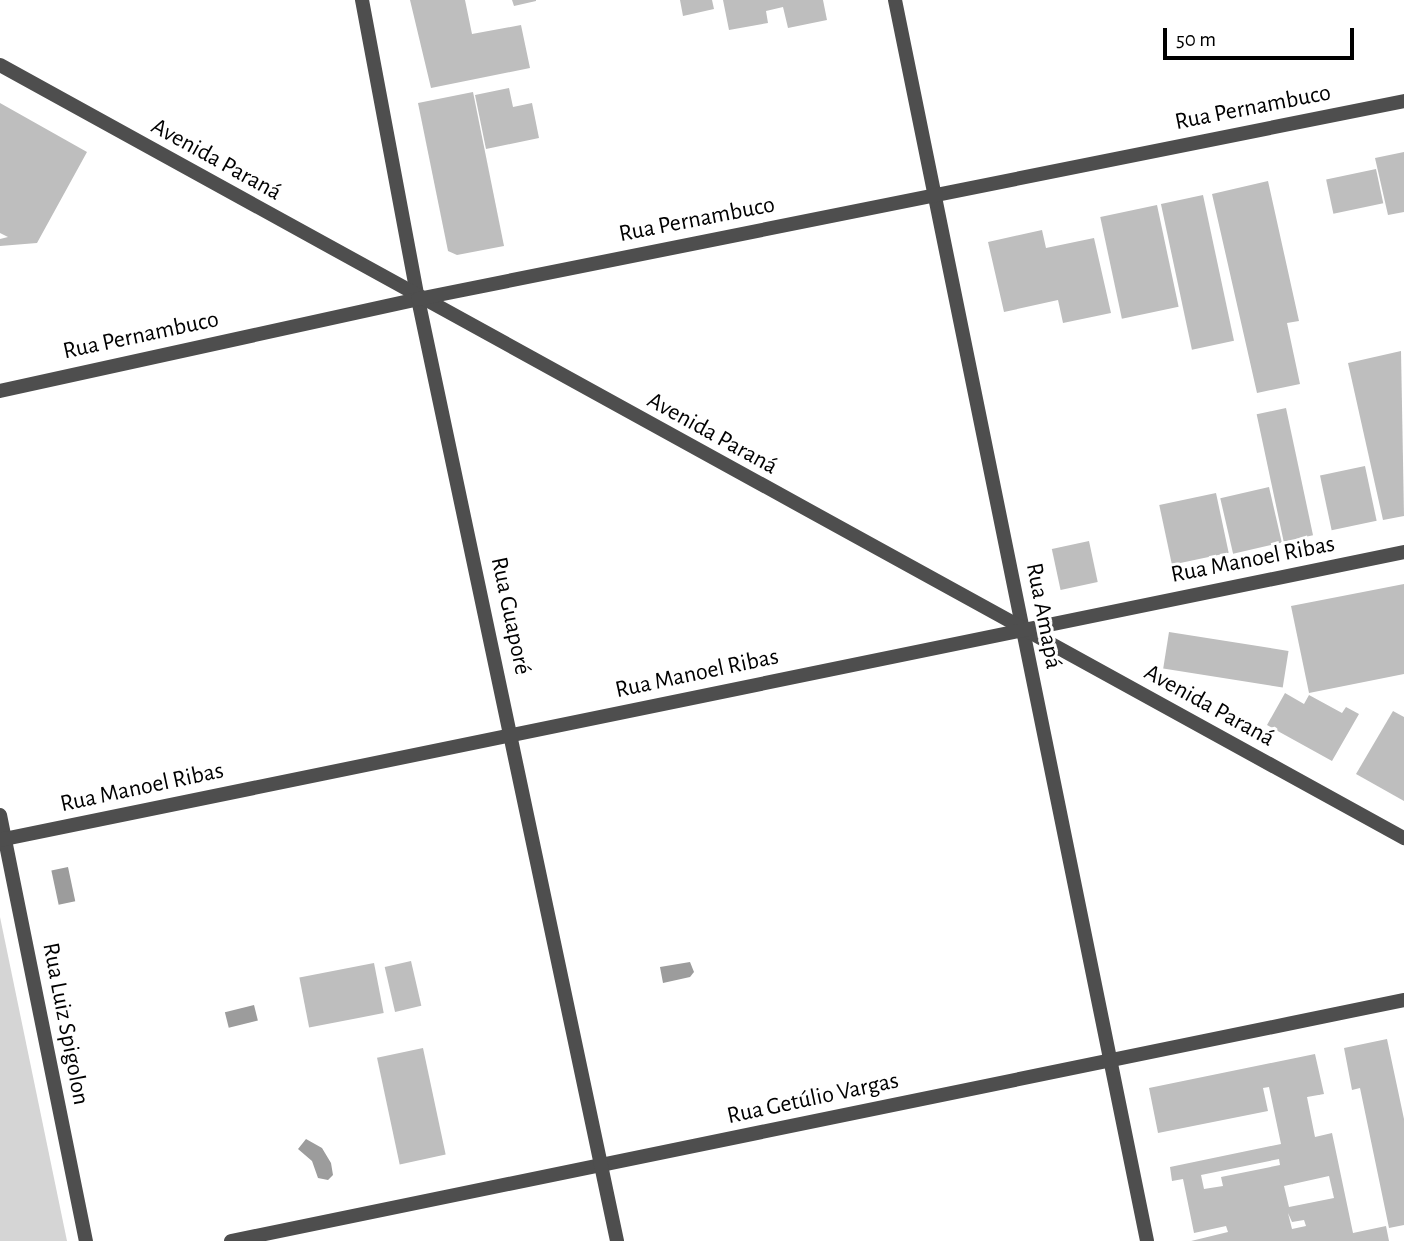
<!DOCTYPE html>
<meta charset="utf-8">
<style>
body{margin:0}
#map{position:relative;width:1404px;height:1241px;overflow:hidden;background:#fff;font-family:"Alegreya Sans",sans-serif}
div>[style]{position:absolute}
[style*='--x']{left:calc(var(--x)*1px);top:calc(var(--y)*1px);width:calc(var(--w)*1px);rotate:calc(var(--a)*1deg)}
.green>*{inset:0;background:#d5d5d5}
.water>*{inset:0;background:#9c9c9c;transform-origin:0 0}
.building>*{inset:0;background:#bebebe;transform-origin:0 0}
.minor>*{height:14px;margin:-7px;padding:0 7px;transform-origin:7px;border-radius:7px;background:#4e4e4e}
.tertiary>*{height:14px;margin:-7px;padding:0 7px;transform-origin:7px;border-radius:7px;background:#4e4e4e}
span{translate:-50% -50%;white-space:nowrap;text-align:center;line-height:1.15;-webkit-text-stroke:6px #fff;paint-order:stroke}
.street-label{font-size:24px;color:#000}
.scale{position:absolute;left:1163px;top:28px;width:191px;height:32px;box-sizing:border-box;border:4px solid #000;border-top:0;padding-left:9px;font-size:21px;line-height:24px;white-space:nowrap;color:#000;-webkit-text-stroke:5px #fff;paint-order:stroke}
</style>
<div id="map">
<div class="green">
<i style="clip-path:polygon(0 917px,67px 1241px,0 1241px)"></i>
</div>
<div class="water">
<i style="left:68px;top:867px;width:35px;height:17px;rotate:78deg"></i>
<i style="clip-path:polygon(690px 962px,694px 972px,690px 977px,663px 983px,660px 967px)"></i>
<i style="left:254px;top:1005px;width:16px;height:30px;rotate:76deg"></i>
<i style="clip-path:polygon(306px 1139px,322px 1148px,331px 1163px,333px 1175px,328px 1180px,318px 1178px,312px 1161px,298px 1149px)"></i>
</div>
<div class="building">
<i style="clip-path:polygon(410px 0,465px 0,472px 34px,521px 25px,530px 68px,431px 88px)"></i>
<i style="clip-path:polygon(512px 0,536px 0,536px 1px,514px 6px)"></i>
<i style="clip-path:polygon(680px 0,712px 0,714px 9px,683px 16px)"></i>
<i style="clip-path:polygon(723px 0,823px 0,827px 20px,788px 28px,783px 7px,766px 11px,768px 23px,729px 30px)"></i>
<i style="clip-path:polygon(509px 88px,513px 107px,532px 103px,539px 138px,486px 149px,475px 95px)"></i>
<i style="clip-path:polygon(473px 92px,504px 246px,457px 255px,448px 251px,418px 103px)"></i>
<i style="clip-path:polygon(0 103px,87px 152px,37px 243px,0 246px,0 239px,8px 237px,0 233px)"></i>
<i style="clip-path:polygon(1404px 152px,1404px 212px,1388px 215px,1375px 158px)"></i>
<i style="left:1376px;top:169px;width:35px;height:51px;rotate:78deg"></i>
<i style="clip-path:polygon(1268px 181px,1299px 321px,1287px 323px,1300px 384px,1257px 393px,1212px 194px)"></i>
<i style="left:1203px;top:195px;width:149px;height:43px;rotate:78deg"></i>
<i style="left:1157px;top:205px;width:104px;height:58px;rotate:78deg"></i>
<i style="clip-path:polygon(1042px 230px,1046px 248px,1094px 238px,1111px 313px,1063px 323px,1058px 300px,1004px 312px,988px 242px)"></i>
<i style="clip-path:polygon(1401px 351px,1404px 516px,1383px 520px,1348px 363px)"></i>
<i style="left:1286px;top:408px;width:130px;height:30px;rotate:78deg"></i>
<i style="left:1365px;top:466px;width:56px;height:46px;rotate:78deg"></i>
<i style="left:1269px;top:487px;width:57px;height:50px;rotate:77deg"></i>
<i style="left:1216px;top:493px;width:61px;height:58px;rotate:78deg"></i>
<i style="left:1089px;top:541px;width:42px;height:38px;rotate:78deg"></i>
<i style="clip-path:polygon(1404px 584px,1404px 674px,1309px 693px,1291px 606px)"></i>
<i style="left:1169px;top:632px;width:121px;height:37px;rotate:9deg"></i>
<i style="clip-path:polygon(1285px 693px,1304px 704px,1309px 695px,1342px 713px,1346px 707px,1359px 714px,1332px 761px,1267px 725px)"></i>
<i style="clip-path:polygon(1393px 711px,1404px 717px,1404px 801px,1356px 774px)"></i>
<i style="left:411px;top:961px;width:46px;height:27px;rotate:77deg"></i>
<i style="left:374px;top:963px;width:51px;height:76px;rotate:79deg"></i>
<i style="clip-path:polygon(1387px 1039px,1404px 1119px,1404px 1225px,1389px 1228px,1360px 1088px,1352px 1090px,1344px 1048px)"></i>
<i style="left:423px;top:1048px;width:109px;height:47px;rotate:78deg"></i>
<i style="clip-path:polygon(evenodd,1315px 1054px,1324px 1094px,1307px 1097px,1315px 1137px,1332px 1133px,1353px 1233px,1386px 1226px,1389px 1241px,1191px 1241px,1228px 1232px,1226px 1226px,1194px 1233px,1183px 1179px,1172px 1181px,1170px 1167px,1281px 1144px,1269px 1087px,1263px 1088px,1268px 1111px,1158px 1133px,1149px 1088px,1315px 1054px,1279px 1159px,1280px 1165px,1221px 1177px,1223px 1186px,1204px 1189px,1201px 1175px,1279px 1159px,1315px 1054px,1329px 1176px,1334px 1198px,1289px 1207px,1284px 1186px,1329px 1176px,1315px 1054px,1288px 1213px,1292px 1222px,1304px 1220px,1306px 1226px,1292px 1229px,1288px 1213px)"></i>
</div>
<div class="minor">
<i style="--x:895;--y:0;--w:1266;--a:78.52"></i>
<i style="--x:0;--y:815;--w:435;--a:78.6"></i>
<i style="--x:231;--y:1241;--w:1198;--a:-11.61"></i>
</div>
<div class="tertiary">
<i style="--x:362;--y:0;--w:304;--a:79.4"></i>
<i style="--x:418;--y:299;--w:963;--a:78.07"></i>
<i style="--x:0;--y:65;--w:1603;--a:28.84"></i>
<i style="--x:0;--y:391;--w:428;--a:-12.4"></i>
<i style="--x:418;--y:299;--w:1006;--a:-11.35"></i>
<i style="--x:0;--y:840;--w:1433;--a:-11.59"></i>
</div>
<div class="street-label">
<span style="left:1253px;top:108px;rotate:-11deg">Rua Pernambuco</span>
<span style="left:216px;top:160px;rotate:29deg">Avenida Paraná</span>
<span style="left:697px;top:220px;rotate:-11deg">Rua Pernambuco</span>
<span style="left:141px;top:336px;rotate:-12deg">Rua Pernambuco</span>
<span style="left:712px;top:434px;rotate:29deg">Avenida Paraná</span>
<span style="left:1253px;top:560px;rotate:-11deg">Rua Manoel Ribas</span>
<span style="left:510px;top:616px;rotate:78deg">Rua Guaporé</span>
<span style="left:1043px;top:616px;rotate:79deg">Rua Amapá</span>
<span style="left:697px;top:674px;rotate:-12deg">Rua Manoel Ribas</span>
<span style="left:1209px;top:706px;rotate:29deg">Avenida Paraná</span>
<span style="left:142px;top:788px;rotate:-12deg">Rua Manoel Ribas</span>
<span style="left:65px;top:1024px;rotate:79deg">Rua Luiz Spigolon</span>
<span style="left:813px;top:1099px;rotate:-12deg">Rua Getúlio Vargas</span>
</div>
<div class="scale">50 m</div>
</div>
